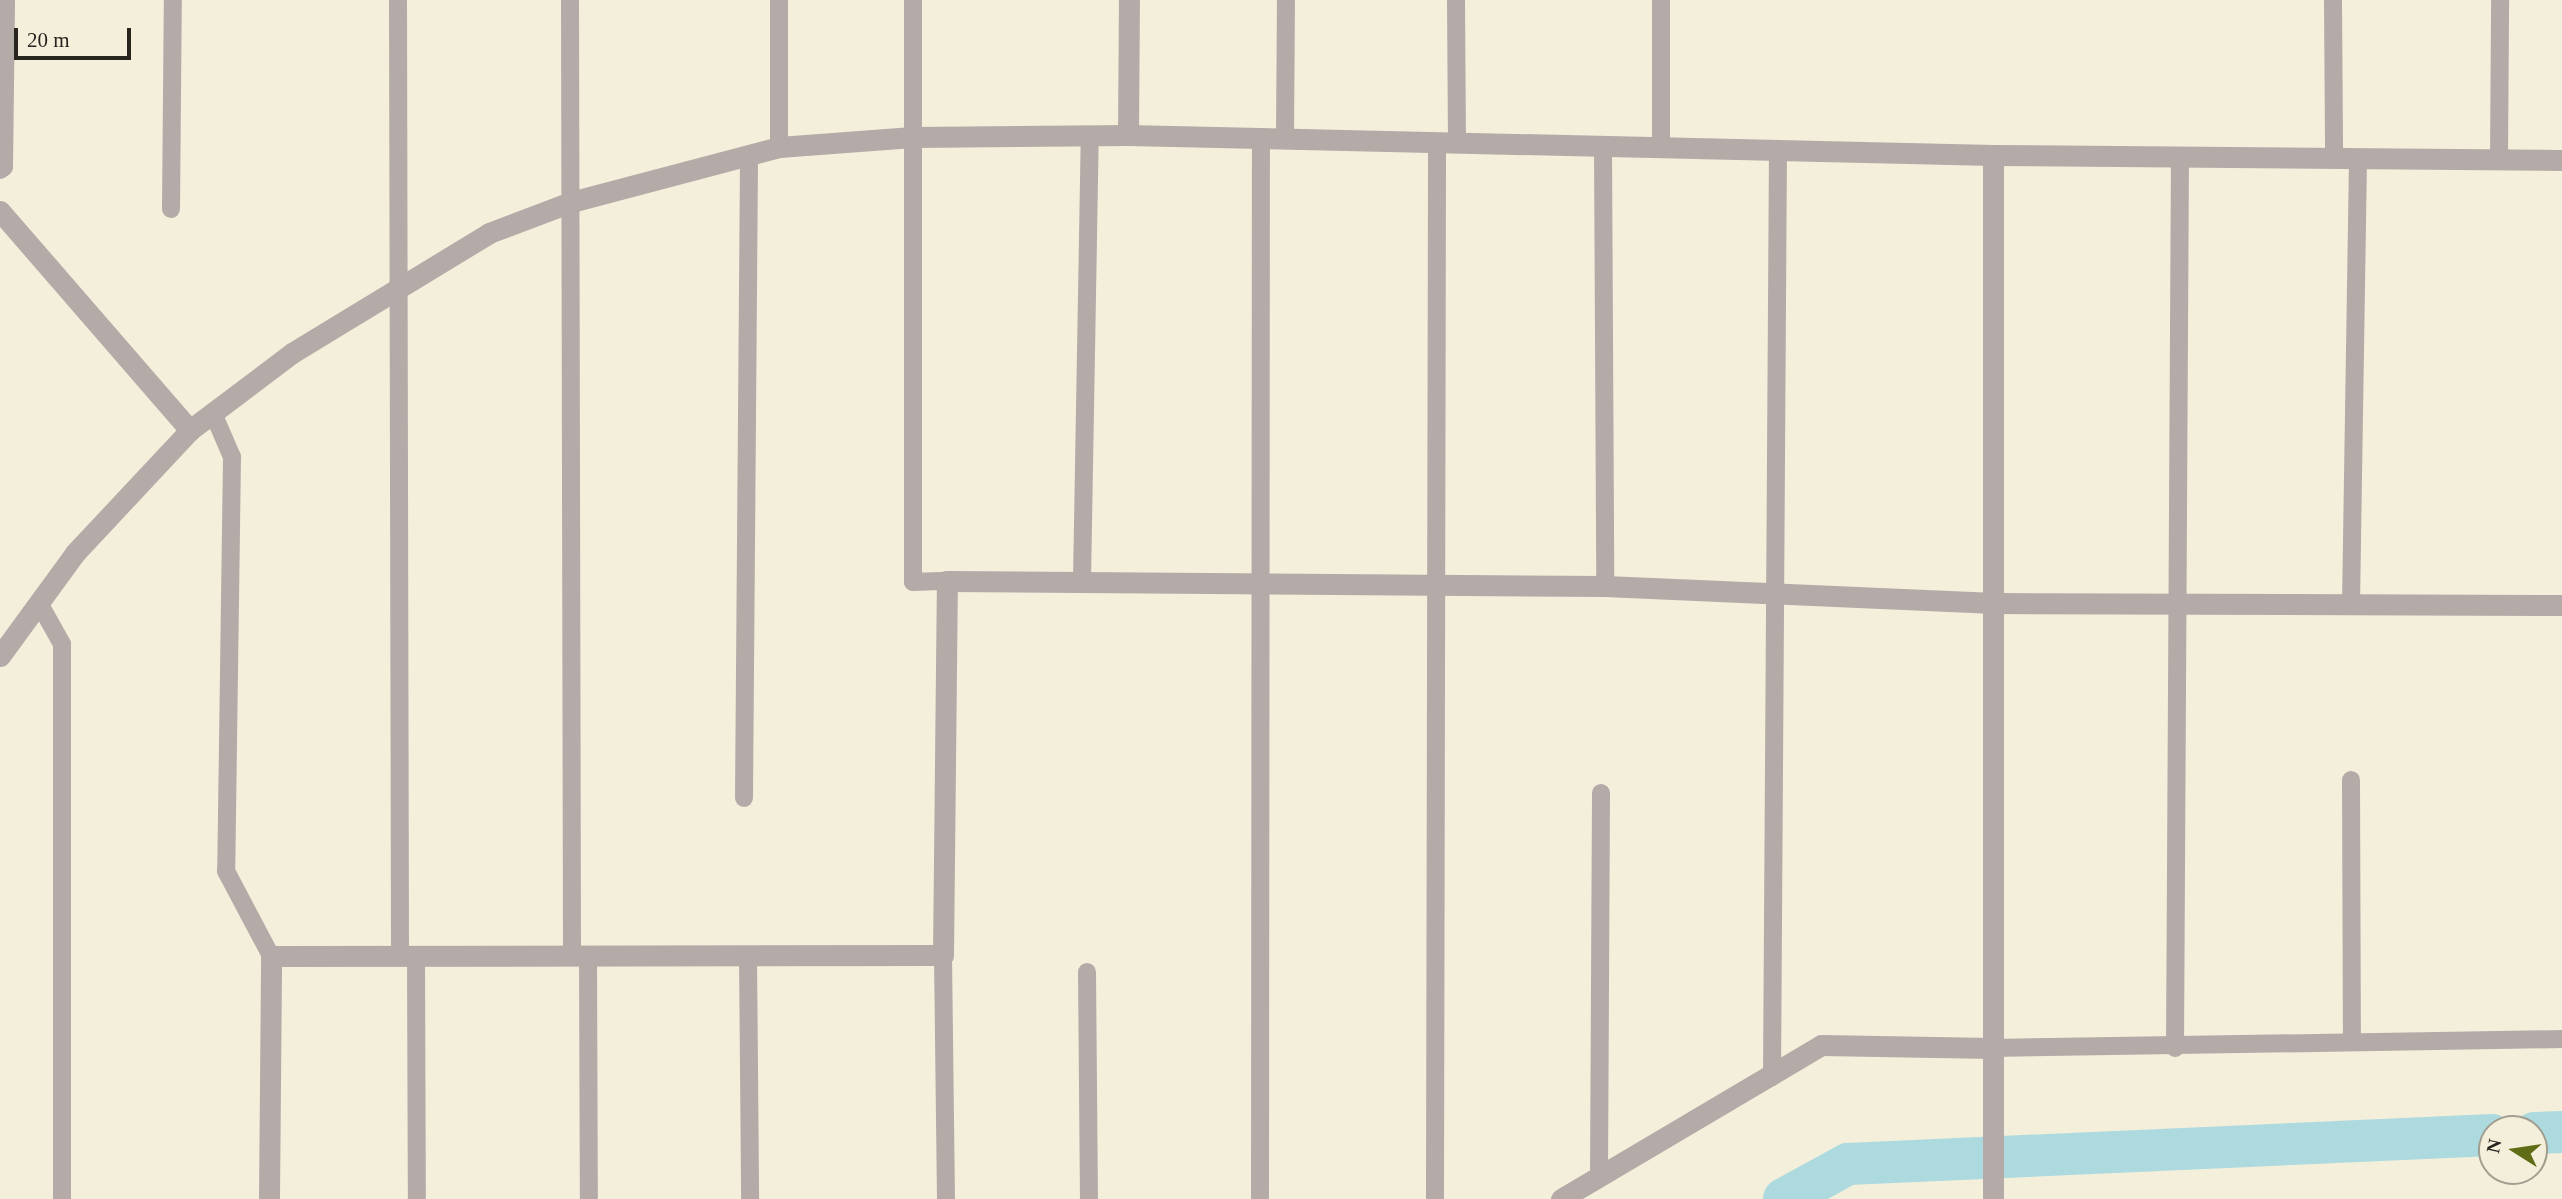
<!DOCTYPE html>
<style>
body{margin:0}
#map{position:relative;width:2562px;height:1199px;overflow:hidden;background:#f4efdb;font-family:Georgia,serif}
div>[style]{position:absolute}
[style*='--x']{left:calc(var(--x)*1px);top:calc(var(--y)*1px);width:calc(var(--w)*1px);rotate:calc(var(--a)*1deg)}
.canal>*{height:42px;margin:-21px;padding:0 21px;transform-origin:21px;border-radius:21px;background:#acdadf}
.service>*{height:18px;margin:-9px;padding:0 9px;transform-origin:9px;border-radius:9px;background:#b4aaa8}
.minor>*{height:21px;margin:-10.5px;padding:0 10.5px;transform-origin:10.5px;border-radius:10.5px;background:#b4aaa8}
.tertiary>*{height:21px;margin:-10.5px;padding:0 10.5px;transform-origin:10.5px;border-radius:10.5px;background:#b4aaa8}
span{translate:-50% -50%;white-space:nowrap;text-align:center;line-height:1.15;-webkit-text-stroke:7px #f4efdb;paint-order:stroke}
.north{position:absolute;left:2478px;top:1115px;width:70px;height:70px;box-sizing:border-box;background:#f4efdb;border:2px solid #a29e8f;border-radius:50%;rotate:282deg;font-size:19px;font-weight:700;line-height:28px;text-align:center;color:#27251e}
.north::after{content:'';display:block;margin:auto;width:24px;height:32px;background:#606d17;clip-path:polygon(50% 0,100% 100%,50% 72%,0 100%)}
.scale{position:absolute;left:14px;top:28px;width:117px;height:32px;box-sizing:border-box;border:4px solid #27251e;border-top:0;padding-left:9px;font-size:21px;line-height:24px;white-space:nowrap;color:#27251e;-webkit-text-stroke:5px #f4efdb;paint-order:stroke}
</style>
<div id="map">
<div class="canal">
<i style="--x:2534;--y:1133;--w:28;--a:-2"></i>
<i style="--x:1784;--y:1199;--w:73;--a:-28.7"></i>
<i style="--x:1848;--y:1164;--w:645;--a:-2.58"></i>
</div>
<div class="service">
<i style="--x:398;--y:0;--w:956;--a:89.88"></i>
<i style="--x:570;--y:0;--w:956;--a:89.88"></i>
<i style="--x:779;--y:0;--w:147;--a:90"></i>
<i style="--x:913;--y:0;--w:582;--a:90"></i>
<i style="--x:913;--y:582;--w:34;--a:-2"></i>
<i style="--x:1456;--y:0;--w:142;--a:89.6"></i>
<i style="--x:1661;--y:0;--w:146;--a:90"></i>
<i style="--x:2333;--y:0;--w:158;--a:89.6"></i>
<i style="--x:1285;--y:138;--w:138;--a:-89.6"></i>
<i style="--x:1603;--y:145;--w:441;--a:89.7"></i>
<i style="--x:2499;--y:160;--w:160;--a:-89.6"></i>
<i style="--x:0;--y:170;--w:5;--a:-37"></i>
<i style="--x:4;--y:167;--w:167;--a:-89.3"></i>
<i style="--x:171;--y:209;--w:209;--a:-89.5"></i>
<i style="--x:213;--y:413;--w:48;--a:66.6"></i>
<i style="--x:232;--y:457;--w:414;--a:90.8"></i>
<i style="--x:226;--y:871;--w:96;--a:62.1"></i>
<i style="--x:1082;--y:581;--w:446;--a:-89"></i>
<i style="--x:39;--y:603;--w:47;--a:60.7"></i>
<i style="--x:62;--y:644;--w:555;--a:90"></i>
<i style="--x:2351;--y:605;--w:447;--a:-89.1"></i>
<i style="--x:2351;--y:780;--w:262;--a:89.8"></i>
<i style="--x:744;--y:798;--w:643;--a:-89.55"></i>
<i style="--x:748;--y:955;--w:244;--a:89.5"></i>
<i style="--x:943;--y:955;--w:244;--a:89.3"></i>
<i style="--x:416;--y:956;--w:243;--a:89.8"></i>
<i style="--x:588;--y:956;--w:243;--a:89.8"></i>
<i style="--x:1087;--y:972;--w:227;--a:89.5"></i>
<i style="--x:1992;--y:1048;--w:570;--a:-0.9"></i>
<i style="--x:2175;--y:1048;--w:892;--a:-89.68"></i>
<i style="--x:1772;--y:1077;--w:928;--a:-89.63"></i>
<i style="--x:1599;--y:1177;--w:384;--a:-89.7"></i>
<i style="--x:1260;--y:1199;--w:1062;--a:-89.95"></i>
<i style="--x:1435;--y:1199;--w:1057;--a:-89.89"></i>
</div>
<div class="minor">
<i style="--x:1128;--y:135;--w:135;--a:-89.6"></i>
<i style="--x:269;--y:1199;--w:243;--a:-89.5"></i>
<i style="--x:271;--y:956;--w:672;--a:-0.09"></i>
<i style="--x:943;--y:955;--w:374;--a:-89.4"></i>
<i style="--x:947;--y:581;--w:658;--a:0.44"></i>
<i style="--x:1605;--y:586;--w:390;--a:2.5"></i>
<i style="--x:1995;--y:603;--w:567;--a:0.2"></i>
<i style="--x:1561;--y:1199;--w:302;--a:-30.6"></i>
<i style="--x:1821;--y:1045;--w:171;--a:1"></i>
</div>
<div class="tertiary">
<i style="--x:0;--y:211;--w:290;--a:49.1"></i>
<i style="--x:0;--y:656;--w:127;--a:-53.9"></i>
<i style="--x:75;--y:553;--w:168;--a:-46.9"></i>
<i style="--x:190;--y:430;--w:128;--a:-37"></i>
<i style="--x:292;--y:353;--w:231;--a:-31.3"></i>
<i style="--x:489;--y:233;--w:88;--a:-20.7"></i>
<i style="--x:571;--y:202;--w:215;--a:-14.8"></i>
<i style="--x:779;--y:147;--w:134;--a:-4.3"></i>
<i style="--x:913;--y:137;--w:215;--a:-0.5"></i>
<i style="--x:1128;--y:135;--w:865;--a:1.32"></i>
<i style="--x:1993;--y:155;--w:569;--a:0.5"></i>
<i style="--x:1993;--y:1199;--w:1044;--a:-90"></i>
</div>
<div class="north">N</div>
<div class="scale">20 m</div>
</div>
